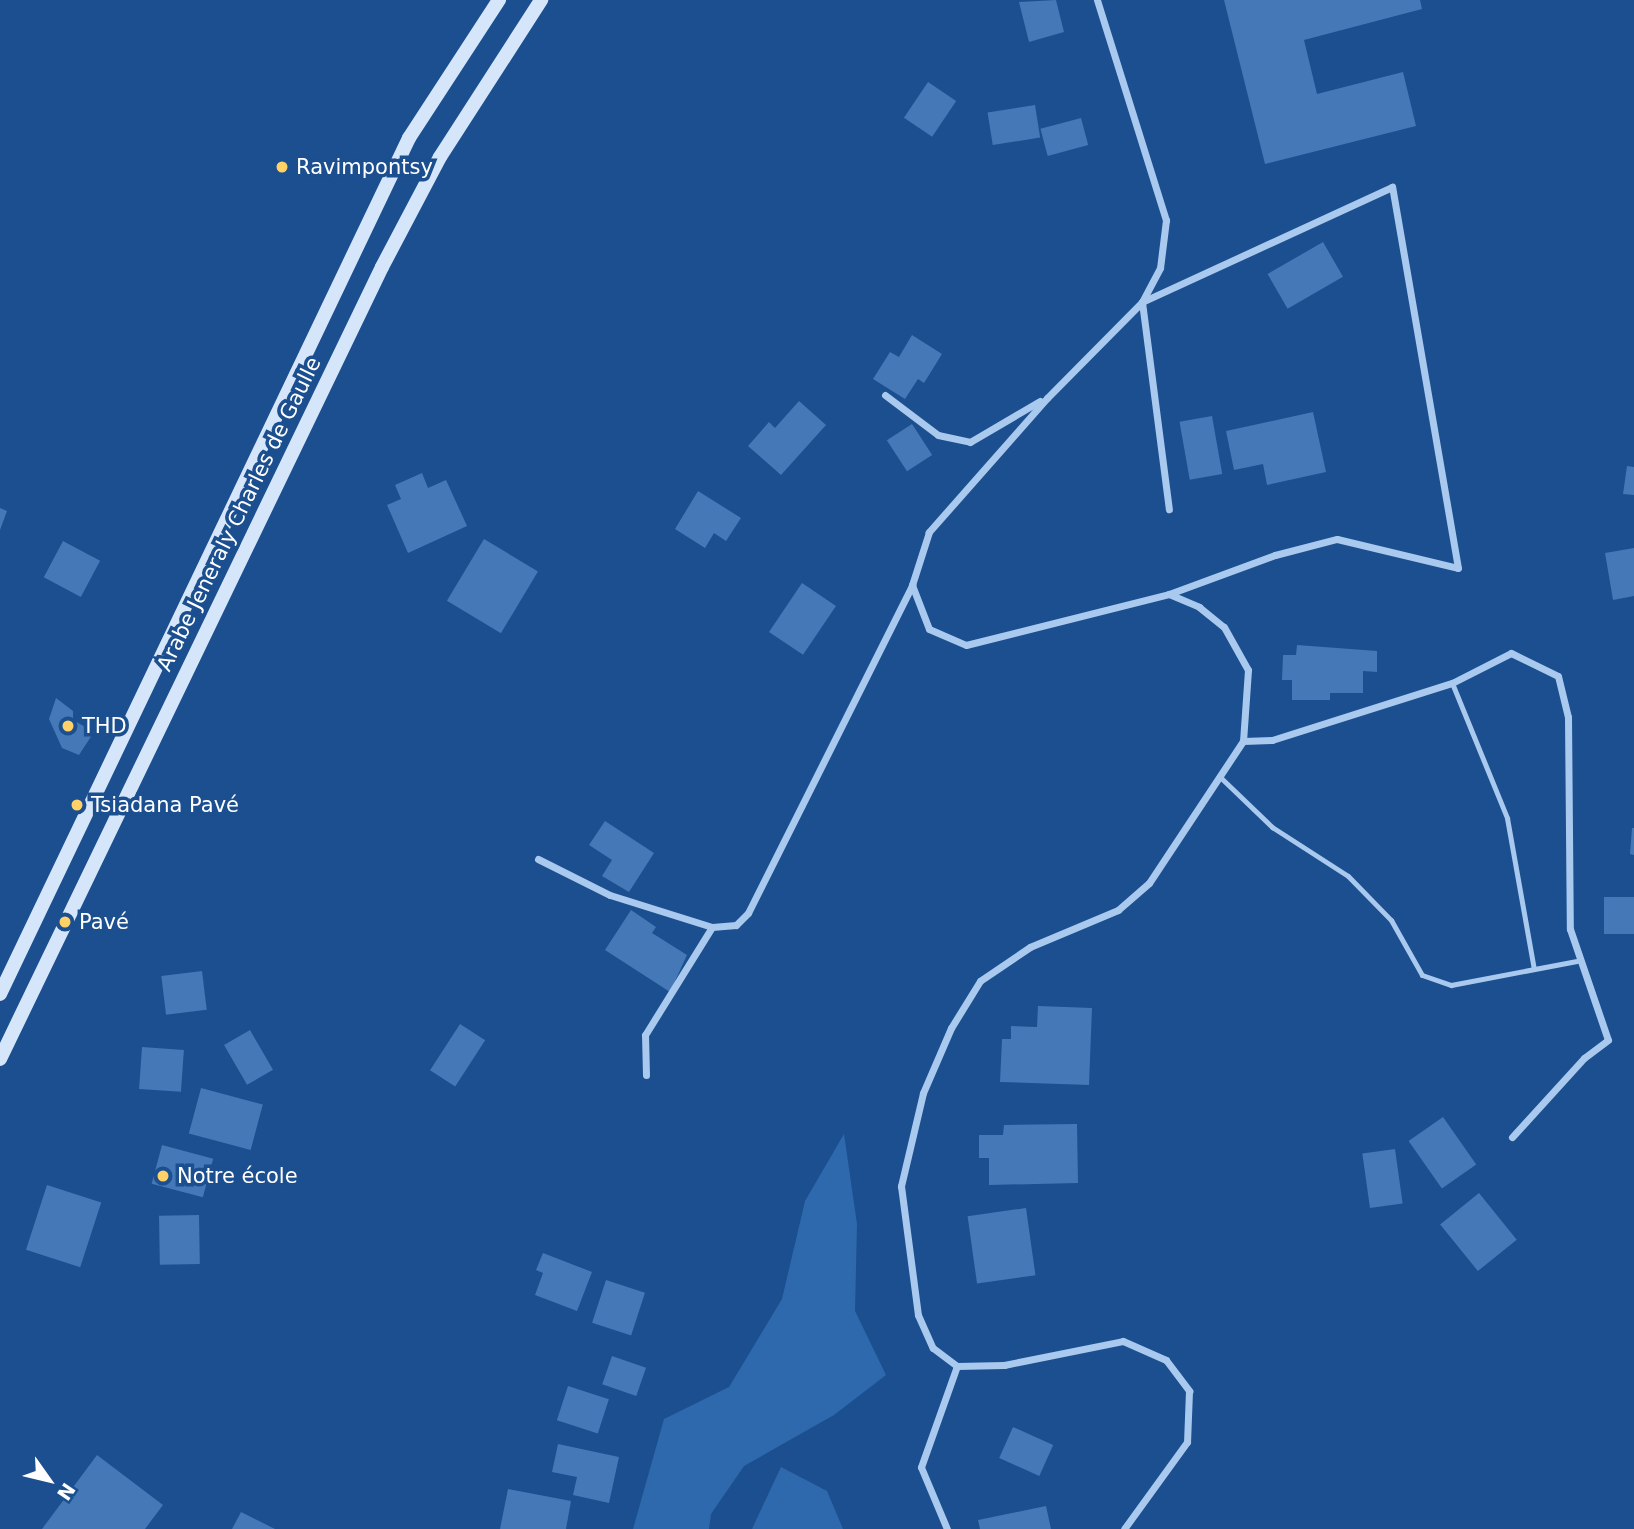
<!DOCTYPE html>
<meta charset="utf-8">
<style>
body{margin:0}
#map{position:relative;width:1634px;height:1529px;overflow:hidden;background:#1b4f8f;font-family:"DejaVu Sans",sans-serif}
div>[style]{position:absolute}
[style*='--x']{left:calc(var(--x)*1px);top:calc(var(--y)*1px);width:calc(var(--w)*1px);rotate:calc(var(--a)*1deg)}
.green>*{inset:0;background:#2e69ad}
.building>*{inset:0;background:#4478b7;transform-origin:0 0}
.lane>*{height:5px;margin:-2.5px;padding:0 2.5px;transform-origin:2.5px;border-radius:2.5px;background:#a9c9ee}
.street>*{height:7px;margin:-3.5px;padding:0 3.5px;transform-origin:3.5px;border-radius:3.5px;background:#a9c9ee}
.secondary>*{height:14px;margin:-7px;padding:0 7px;transform-origin:7px;border-radius:7px;background:#d6e6fa}
.dots>*{width:19px;height:19px;translate:-50% -50%;box-sizing:border-box;border:4px solid #1b4f8f;border-radius:50%}
span{translate:-50% -50%;white-space:nowrap;text-align:center;line-height:1.15;-webkit-text-stroke:7px #1b4f8f;paint-order:stroke}
.poi-label{font-size:21px;color:#fff}
.left{translate:0 -50%;text-align:left}
.street-label{font-size:21px;color:#fff}
.north{position:absolute;left:14px;top:1445px;width:70px;height:70px;-webkit-text-stroke:5px #1b4f8f;paint-order:stroke;rotate:124deg;font-size:19px;font-weight:700;line-height:28px;text-align:center;color:#fff}
.north::after{content:'';display:block;margin:auto;width:24px;height:32px;background:#fff;clip-path:polygon(50% 0,100% 100%,50% 72%,0 100%)}
</style>
<div id="map">
<div class="green">
<i style="clip-path:polygon(844px 1134px,857px 1224px,855px 1311px,886px 1375px,834px 1415px,744px 1466px,711px 1514px,709px 1529px,633px 1529px,664px 1419px,729px 1387px,782px 1299px,805px 1201px)"></i>
<i style="clip-path:polygon(781px 1467px,827px 1491px,843px 1529px,752px 1529px)"></i>
</div>
<div class="building">
<i style="clip-path:polygon(1056px 0,1064px 32px,1029px 42px,1019px 2px)"></i>
<i style="clip-path:polygon(1224px 0,1420px 0,1422px 9px,1304px 40px,1317px 94px,1403px 72px,1416px 126px,1265px 164px)"></i>
<i style="left:928px;top:82px;width:34px;height:43px;rotate:34deg"></i>
<i style="left:1035px;top:105px;width:33px;height:48px;rotate:81deg"></i>
<i style="left:1081px;top:118px;width:28px;height:42px;rotate:75deg"></i>
<i style="left:1323px;top:242px;width:40px;height:64px;rotate:60deg"></i>
<i style="clip-path:polygon(912px 335px,942px 354px,924px 383px,918px 379px,905px 399px,873px 379px,890px 352px,899px 357px)"></i>
<i style="clip-path:polygon(799px 401px,826px 425px,781px 475px,748px 446px,769px 422px,775px 428px)"></i>
<i style="clip-path:polygon(1313px 412px,1326px 472px,1267px 485px,1263px 464px,1234px 470px,1226px 431px)"></i>
<i style="left:1212px;top:416px;width:59px;height:33px;rotate:80deg"></i>
<i style="left:912px;top:424px;width:37px;height:30px;rotate:57deg"></i>
<i style="clip-path:polygon(1627px 466px,1634px 467px,1634px 495px,1623px 494px)"></i>
<i style="clip-path:polygon(422px 473px,428px 488px,446px 480px,467px 526px,408px 553px,387px 505px,401px 499px,395px 485px)"></i>
<i style="clip-path:polygon(698px 491px,741px 518px,726px 541px,714px 533px,705px 548px,675px 529px)"></i>
<i style="clip-path:polygon(0 508px,7px 511px,0 530px)"></i>
<i style="left:484px;top:539px;width:63px;height:72px;rotate:31deg"></i>
<i style="left:63px;top:541px;width:42px;height:41px;rotate:28deg"></i>
<i style="clip-path:polygon(1634px 548px,1634px 596px,1613px 600px,1605px 553px)"></i>
<i style="left:802px;top:583px;width:41px;height:59px;rotate:34deg"></i>
<i style="clip-path:polygon(1297px 645px,1377px 651px,1377px 672px,1363px 671px,1363px 693px,1330px 693px,1330px 700px,1292px 700px,1292px 680px,1282px 680px,1283px 655px,1296px 655px)"></i>
<i style="clip-path:polygon(56px 698px,73px 711px,73px 720px,94px 732px,79px 755px,62px 748px,49px 719px)"></i>
<i style="clip-path:polygon(605px 821px,654px 853px,629px 892px,602px 876px,612px 860px,589px 845px)"></i>
<i style="clip-path:polygon(1632px 828px,1634px 828px,1634px 855px,1630px 854px)"></i>
<i style="left:1634px;top:897px;width:37px;height:30px;rotate:90deg"></i>
<i style="clip-path:polygon(631px 910px,656px 927px,652px 933px,687px 955px,670px 992px,605px 950px)"></i>
<i style="left:202px;top:971px;width:39px;height:41px;rotate:83deg"></i>
<i style="clip-path:polygon(1038px 1006px,1092px 1008px,1089px 1085px,1000px 1082px,1002px 1039px,1011px 1039px,1011px 1026px,1037px 1027px)"></i>
<i style="left:460px;top:1024px;width:30px;height:55px;rotate:33deg"></i>
<i style="left:250px;top:1030px;width:46px;height:30px;rotate:60deg"></i>
<i style="left:142px;top:1047px;width:42px;height:42px;rotate:4deg"></i>
<i style="left:201px;top:1088px;width:64px;height:47px;rotate:15deg"></i>
<i style="left:1443px;top:1117px;width:58px;height:42px;rotate:55deg"></i>
<i style="clip-path:polygon(1077px 1124px,1078px 1183px,989px 1185px,989px 1158px,979px 1158px,979px 1135px,1003px 1135px,1004px 1125px)"></i>
<i style="left:162px;top:1145px;width:53px;height:40px;rotate:15deg"></i>
<i style="left:1395px;top:1149px;width:55px;height:33px;rotate:82deg"></i>
<i style="left:47px;top:1185px;width:57px;height:68px;rotate:18deg"></i>
<i style="left:1479px;top:1193px;width:60px;height:50px;rotate:51deg"></i>
<i style="left:1026px;top:1208px;width:68px;height:59px;rotate:82deg"></i>
<i style="left:199px;top:1215px;width:49px;height:40px;rotate:89deg"></i>
<i style="clip-path:polygon(543px 1253px,592px 1272px,577px 1311px,535px 1295px,543px 1273px,536px 1270px)"></i>
<i style="left:606px;top:1280px;width:41px;height:45px;rotate:18deg"></i>
<i style="left:612px;top:1356px;width:36px;height:30px;rotate:19deg"></i>
<i style="left:568px;top:1386px;width:43px;height:36px;rotate:18deg"></i>
<i style="left:1013px;top:1427px;width:44px;height:34px;rotate:24deg"></i>
<i style="clip-path:polygon(558px 1444px,619px 1457px,609px 1503px,573px 1495px,577px 1477px,552px 1472px)"></i>
<i style="clip-path:polygon(97px 1455px,163px 1505px,145px 1529px,42px 1529px)"></i>
<i style="clip-path:polygon(508px 1489px,571px 1501px,566px 1529px,500px 1529px)"></i>
<i style="clip-path:polygon(1046px 1506px,1051px 1529px,980px 1529px,978px 1520px)"></i>
<i style="clip-path:polygon(241px 1512px,275px 1529px,232px 1529px)"></i>
</div>
<div class="lane">
<i style="--x:1452;--y:683;--w:146;--a:67.8"></i>
<i style="--x:1507;--y:818;--w:153;--a:79.9"></i>
<i style="--x:1219;--y:776;--w:74;--a:43.9"></i>
<i style="--x:1272;--y:827;--w:90;--a:32.8"></i>
<i style="--x:1348;--y:876;--w:62;--a:45.7"></i>
<i style="--x:1391;--y:920;--w:63;--a:60.6"></i>
<i style="--x:1422;--y:975;--w:31;--a:19"></i>
<i style="--x:1451;--y:985;--w:128;--a:-10.8"></i>
</div>
<div class="street">
<i style="--x:1097;--y:0;--w:231;--a:72.6"></i>
<i style="--x:1166;--y:220;--w:48;--a:97.1"></i>
<i style="--x:1160;--y:268;--w:38;--a:118"></i>
<i style="--x:1142;--y:302;--w:135;--a:134.7"></i>
<i style="--x:1047;--y:398;--w:179;--a:131.4"></i>
<i style="--x:929;--y:532;--w:56;--a:107.8"></i>
<i style="--x:912;--y:585;--w:47;--a:68.9"></i>
<i style="--x:929;--y:629;--w:40;--a:23.4"></i>
<i style="--x:966;--y:645;--w:209;--a:-14.1"></i>
<i style="--x:1169;--y:594;--w:33;--a:23"></i>
<i style="--x:1199;--y:607;--w:32;--a:39"></i>
<i style="--x:1224;--y:627;--w:49;--a:60.8"></i>
<i style="--x:1248;--y:670;--w:71;--a:94"></i>
<i style="--x:1243;--y:741;--w:170;--a:123.5"></i>
<i style="--x:1149;--y:883;--w:41;--a:138.9"></i>
<i style="--x:1118;--y:910;--w:95;--a:157.2"></i>
<i style="--x:1030;--y:947;--w:60;--a:145.8"></i>
<i style="--x:980;--y:981;--w:55;--a:121.7"></i>
<i style="--x:951;--y:1028;--w:71;--a:113.3"></i>
<i style="--x:923;--y:1093;--w:96;--a:103.3"></i>
<i style="--x:901;--y:1186;--w:130;--a:82.5"></i>
<i style="--x:918;--y:1315;--w:36;--a:66"></i>
<i style="--x:933;--y:1348;--w:30;--a:37"></i>
<i style="--x:957;--y:1366;--w:47;--a:-1.2"></i>
<i style="--x:1004;--y:1365;--w:121;--a:-11.4"></i>
<i style="--x:1123;--y:1341;--w:47;--a:23.8"></i>
<i style="--x:1166;--y:1360;--w:39;--a:53"></i>
<i style="--x:1189;--y:1391;--w:51;--a:92.2"></i>
<i style="--x:1187;--y:1442;--w:107;--a:125.9"></i>
<i style="--x:885;--y:395;--w:66;--a:37"></i>
<i style="--x:938;--y:435;--w:33;--a:12"></i>
<i style="--x:970;--y:442;--w:81;--a:-30.4"></i>
<i style="--x:1169;--y:594;--w:113;--a:-20.2"></i>
<i style="--x:1275;--y:555;--w:64;--a:-14.5"></i>
<i style="--x:1337;--y:539;--w:124;--a:13.5"></i>
<i style="--x:1458;--y:568;--w:387;--a:-99.8"></i>
<i style="--x:1392;--y:187;--w:275;--a:155.3"></i>
<i style="--x:1142;--y:302;--w:209;--a:82.6"></i>
<i style="--x:1243;--y:741;--w:29;--a:-2"></i>
<i style="--x:1272;--y:740;--w:189;--a:-17.6"></i>
<i style="--x:1452;--y:683;--w:66;--a:-27"></i>
<i style="--x:1511;--y:653;--w:52;--a:26.1"></i>
<i style="--x:1558;--y:676;--w:42;--a:76.3"></i>
<i style="--x:1568;--y:717;--w:212;--a:89.5"></i>
<i style="--x:1570;--y:929;--w:117;--a:71.1"></i>
<i style="--x:1608;--y:1040;--w:30;--a:143"></i>
<i style="--x:1584;--y:1058;--w:107;--a:132.3"></i>
<i style="--x:538;--y:859;--w:80;--a:26.6"></i>
<i style="--x:610;--y:895;--w:107;--a:17.4"></i>
<i style="--x:712;--y:927;--w:24;--a:-5"></i>
<i style="--x:736;--y:925;--w:17;--a:-45"></i>
<i style="--x:748;--y:913;--w:367;--a:-63.4"></i>
<i style="--x:646;--y:1075;--w:40;--a:-91.4"></i>
<i style="--x:645;--y:1035;--w:127;--a:-58.2"></i>
<i style="--x:947;--y:1529;--w:67;--a:-112.8"></i>
<i style="--x:921;--y:1467;--w:107;--a:-70.4"></i>
</div>
<div class="secondary">
<i style="--x:0;--y:994;--w:949;--a:-64.46"></i>
<i style="--x:409;--y:138;--w:165;--a:-56.9"></i>
<i style="--x:0;--y:1059;--w:879;--a:-64.25"></i>
<i style="--x:382;--y:267;--w:124;--a:-62.2"></i>
<i style="--x:440;--y:157;--w:187;--a:-57.2"></i>
</div>
<div class="dots">
<i style="left:282px;top:167px;background:#ffd166"></i>
<i style="left:68px;top:726px;background:#ffd166"></i>
<i style="left:77px;top:805px;background:#ffd166"></i>
<i style="left:65px;top:922px;background:#ffd166"></i>
<i style="left:163px;top:1176px;background:#ffd166"></i>
</div>
<div class="poi-label">
<span class="left" style="left:296px;top:167px">Ravimpontsy</span>
<span class="left" style="left:82px;top:726px">THD</span>
<span class="left" style="left:91px;top:805px">Tsiadana Pavé</span>
<span class="left" style="left:79px;top:922px">Pavé</span>
<span class="left" style="left:177px;top:1176px">Notre école</span>
</div>
<div class="street-label">
<span style="left:239px;top:514px;rotate:-64deg">Arabe Jeneraly Charles de Gaulle</span>
</div>
<div class="north">N</div>
</div>
